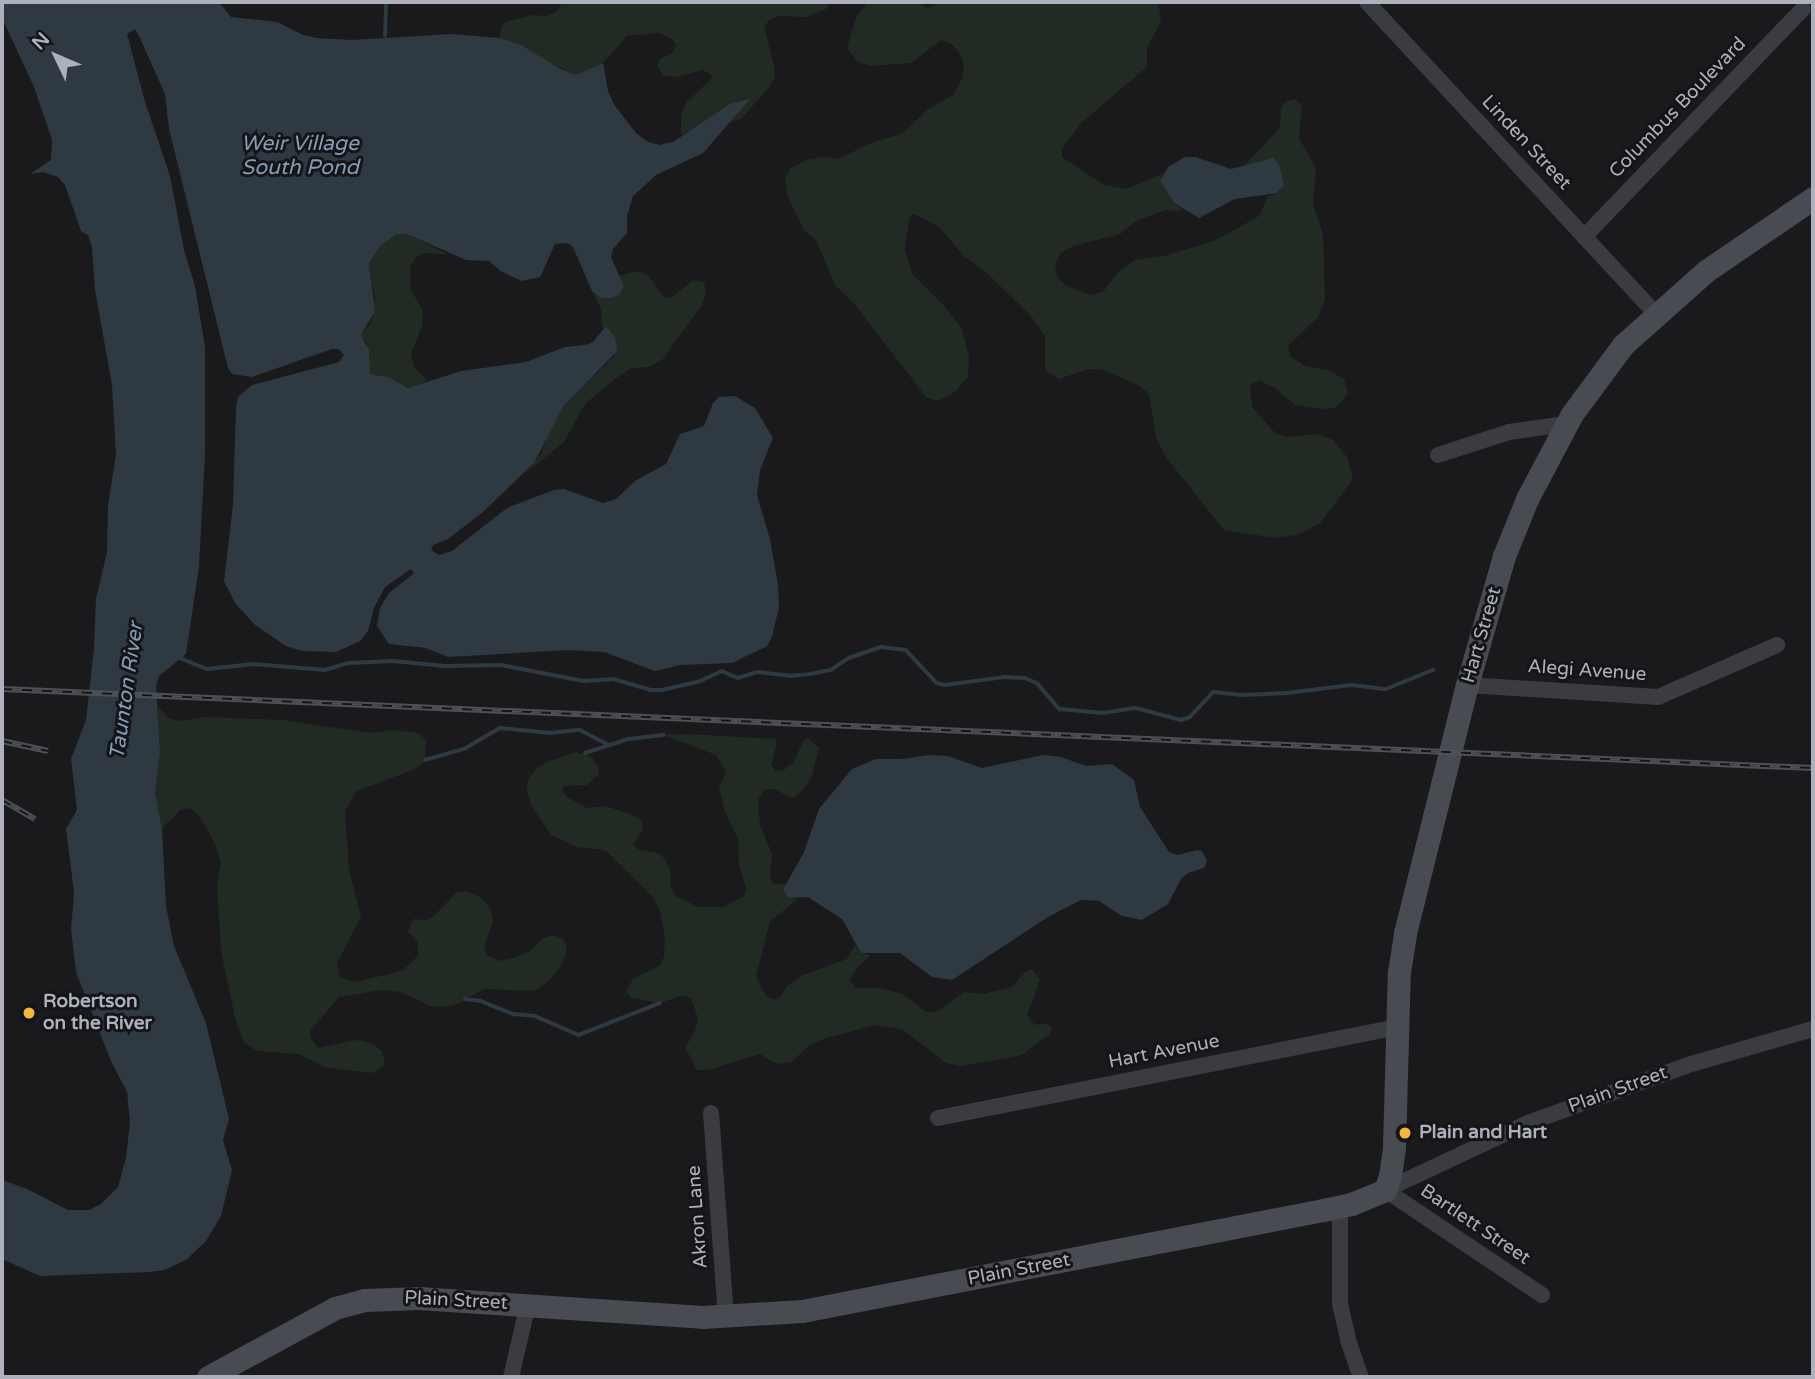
<!DOCTYPE html>
<style>
body{margin:0}
#map{position:relative;width:1815px;height:1379px;overflow:hidden;background:#1a1a1c;font-family:"Varela Round",sans-serif}
div>[style]{position:absolute}
[style*='--x']{left:calc(var(--x)*1px);top:calc(var(--y)*1px);width:calc(var(--w)*1px);rotate:calc(var(--a)*1deg)}
.green>*{inset:0;background:#222b23}
.water>*{inset:0;background:#2f3941}
.stream>*{height:3.5px;margin:-1.75px;padding:0 1.75px;transform-origin:1.75px;border-radius:1.75px;background:#2f3941}
.minor>*{height:16px;margin:-8px;padding:0 8px;transform-origin:8px;border-radius:8px;background:#3b3c42}
.secondary>*{height:23px;margin:-11.5px;padding:0 11.5px;transform-origin:11.5px;border-radius:11.5px;background:#494b52}
.rail>*{height:6px;margin-top:-3px;transform-origin:0;background:repeating-linear-gradient(90deg,#151518 0 10px,#4e5057 0 20px);box-sizing:border-box;border-block:2px solid #4e5057}
.dots>*{width:19px;height:19px;translate:-50% -50%;box-sizing:border-box;border:4px solid #151518;border-radius:50%}
span{translate:-50% -50%;white-space:nowrap;text-align:center;line-height:1.15;-webkit-text-stroke:6px #151518;paint-order:stroke}
.street-label{font-size:19px;color:#adb1bc}
.poi-label{font-size:19px;color:#adb1bc;font-weight:700}
.left{translate:0 -50%;text-align:left}
.water-label{font-size:21px;color:#849fb7;font-style:italic}
.frame{position:absolute;inset:0;border:4px solid #adb1bc;pointer-events:none}
.north{position:absolute;left:21px;top:21px;width:70px;height:70px;-webkit-text-stroke:5px #151518;paint-order:stroke;rotate:314deg;font-size:19px;font-weight:700;line-height:28px;text-align:center;color:#adb1bc}
.north::after{content:'';display:block;margin:auto;width:24px;height:32px;background:#adb1bc;clip-path:polygon(50% 0,100% 100%,50% 72%,0 100%)}
</style>
<div id="map">
<div class="green">
<i style="clip-path:polygon(563px 2px,832px 2px,826px 9px,806px 17px,778px 16px,769px 20px,764px 27px,774px 66px,775px 76px,771px 85px,742px 118px,729px 123px,748px 100px,681px 135px,681px 114px,686px 103px,713px 77px,703px 70px,676px 77px,664px 76px,657px 67px,660px 59px,672px 53px,677px 45px,672px 39px,659px 33px,627px 36px,603px 63px,576px 75px,499px 38px,503px 23px,532px 15px,546px 16px,558px 10px)"></i>
<i style="clip-path:polygon(868px 2px,919px 2px,927px 9px,940px 2px,1158px 2px,1161px 22px,1147px 47px,1147px 67px,1081px 123px,1062px 149px,1062px 157px,1104px 185px,1126px 189px,1164px 173px,1160px 181px,1174px 203px,1183px 211px,1165px 210px,1136px 221px,1120px 234px,1073px 246px,1061px 253px,1055px 264px,1057px 277px,1067px 286px,1090px 295px,1103px 292px,1119px 271px,1135px 260px,1168px 255px,1216px 240px,1259px 216px,1268px 196px,1277px 193px,1263px 160px,1242px 168px,1280px 128px,1281px 108px,1286px 101px,1295px 99px,1302px 105px,1299px 138px,1316px 169px,1313px 205px,1323px 234px,1325px 300px,1318px 317px,1288px 346px,1290px 356px,1305px 366px,1328px 370px,1344px 379px,1348px 394px,1335px 408px,1320px 409px,1295px 405px,1276px 389px,1259px 380px,1250px 385px,1252px 407px,1275px 433px,1286px 437px,1317px 434px,1333px 440px,1347px 457px,1353px 479px,1321px 522px,1301px 534px,1275px 538px,1224px 530px,1166px 457px,1156px 438px,1149px 394px,1140px 386px,1104px 370px,1088px 369px,1059px 379px,1045px 370px,1045px 336px,1031px 316px,985px 271px,964px 256px,939px 227px,914px 214px,909px 218px,905px 250px,912px 274px,945px 307px,962px 329px,969px 357px,968px 377px,956px 391px,938px 401px,926px 397px,857px 307px,835px 285px,816px 240px,804px 230px,787px 195px,785px 179px,790px 169px,806px 160px,824px 157px,839px 159px,866px 145px,903px 133px,927px 110px,953px 95px,962px 79px,964px 65px,960px 53px,950px 43px,941px 40px,911px 63px,870px 66px,857px 61px,847px 48px,857px 15px)"></i>
<i style="clip-path:polygon(397px 234px,407px 234px,449px 255px,425px 253px,415px 258px,410px 267px,411px 290px,423px 311px,422px 326px,411px 353px,414px 367px,427px 380px,413px 388px,403px 386px,388px 377px,370px 374px,367px 343px,361px 335px,371px 323px,375px 299px,369px 265px,380px 246px)"></i>
<i style="clip-path:polygon(637px 271px,649px 276px,663px 297px,671px 298px,693px 280px,704px 282px,706px 293px,702px 305px,662px 360px,649px 367px,631px 368px,607px 385px,585px 404px,564px 442px,525px 474px,541px 454px,549px 431px,563px 407px,613px 357px,615px 337px,606px 326px,602px 328px,601px 309px,592px 291px,601px 298px,624px 286px,620px 276px)"></i>
<i style="clip-path:polygon(157px 706px,170px 719px,182px 721px,202px 717px,283px 720px,369px 733px,394px 730px,418px 733px,426px 740px,425px 760px,415px 769px,357px 791px,345px 810px,349px 870px,361px 916px,337px 963px,340px 977px,355px 982px,402px 971px,418px 956px,418px 942px,408px 932px,413px 919px,426px 920px,435px 915px,457px 892px,468px 891px,481px 898px,490px 907px,493px 921px,484px 947px,488px 956px,500px 961px,514px 958px,530px 951px,543px 938px,553px 935px,563px 939px,567px 949px,563px 963px,549px 981px,534px 991px,484px 989px,457px 1004px,444px 1007px,430px 1006px,401px 992px,381px 990px,339px 997px,310px 1031px,310px 1037px,318px 1048px,357px 1040px,370px 1043px,382px 1051px,385px 1065px,372px 1073px,325px 1067px,299px 1054px,257px 1051px,244px 1042px,236px 1022px,221px 951px,217px 883px,221px 862px,215px 844px,200px 817px,190px 808px,180px 810px,162px 829px,155px 792px,160px 752px)"></i>
<i style="clip-path:polygon(687px 734px,775px 739px,777px 743px,771px 765px,776px 771px,784px 770px,794px 762px,803px 741px,808px 738px,819px 748px,812px 776px,801px 792px,792px 798px,774px 789px,765px 789px,758px 800px,760px 825px,772px 854px,770px 877px,773px 884px,786px 884px,783px 890px,789px 898px,798px 899px,770px 921px,756px 976px,766px 996px,774px 999px,780px 997px,788px 985px,803px 975px,847px 959px,855px 945px,861px 953px,870px 955px,853px 973px,850px 981px,856px 988px,879px 988px,902px 994px,926px 1012px,936px 1012px,964px 992px,983px 994px,1012px 987px,1025px 972px,1032px 969px,1040px 980px,1027px 1015px,1035px 1025px,1045px 1023px,1051px 1027px,1050px 1034px,1022px 1055px,960px 1066px,946px 1063px,902px 1029px,875px 1025px,826px 1038px,811px 1044px,791px 1062px,777px 1064px,760px 1054px,708px 1070px,697px 1070px,685px 1047px,694px 1034px,698px 1018px,691px 998px,683px 995px,660px 1003px,631px 998px,626px 991px,633px 979px,661px 965px,664px 956px,665px 937px,660px 911px,653px 897px,605px 850px,577px 847px,551px 835px,532px 807px,527px 791px,528px 780px,536px 769px,547px 762px,576px 752px,591px 757px,599px 769px,599px 774px,587px 785px,563px 786px,562px 790px,567px 797px,587px 808px,606px 806px,637px 817px,643px 823px,643px 830px,633px 844px,639px 850px,658px 853px,665px 859px,671px 873px,670px 886px,676px 896px,698px 907px,724px 907px,744px 896px,746px 888px,739px 865px,738px 839px,725px 812px,719px 788px,726px 772px,716px 755px,664px 735px)"></i>
</div>
<div class="water">
<i style="clip-path:polygon(2px 2px,219px 2px,231px 17px,277px 22px,303px 35px,316px 38px,352px 40px,451px 34px,499px 38px,521px 45px,561px 69px,576px 75px,603px 63px,608px 91px,615px 106px,636px 133px,648px 142px,659px 145px,673px 142px,730px 104px,750px 99px,703px 153px,656px 175px,633px 196px,627px 216px,627px 233px,613px 249px,611px 257px,624px 286px,620px 294px,612px 298px,601px 298px,592px 291px,573px 247px,567px 243px,555px 244px,540px 277px,522px 281px,502px 272px,489px 261px,466px 260px,407px 234px,397px 234px,380px 246px,369px 264px,375px 311px,361px 335px,369px 350px,370px 374px,388px 377px,408px 388px,461px 371px,526px 362px,565px 347px,585px 345px,593px 342px,606px 326px,615px 337px,617px 351px,563px 407px,534px 463px,483px 512px,448px 539px,433px 545px,431px 550px,439px 555px,452px 551px,507px 508px,554px 490px,564px 489px,603px 503px,616px 499px,635px 481px,666px 464px,680px 434px,704px 426px,713px 403px,719px 397px,735px 396px,755px 408px,773px 438px,760px 470px,757px 495px,770px 539px,778px 585px,779px 607px,772px 637px,767px 646px,732px 663px,680px 665px,655px 671px,604px 652px,568px 650px,448px 657px,426px 648px,389px 644px,377px 626px,380px 608px,389px 593px,414px 573px,411px 569px,385px 587px,374px 608px,368px 631px,360px 641px,336px 652px,302px 651px,286px 646px,255px 625px,235px 603px,224px 581px,233px 505px,236px 407px,238px 397px,252px 385px,339px 362px,344px 355px,339px 349px,332px 349px,252px 377px,232px 374px,228px 368px,169px 129px,165px 94px,139px 36px,135px 29px,127px 34px,145px 102px,170px 176px,184px 250px,195px 286px,205px 347px,205px 454px,199px 567px,186px 654px,159px 676px,156px 685px,160px 752px,155px 792px,162px 829px,166px 906px,174px 946px,206px 1023px,229px 1119px,223px 1140px,232px 1170px,221px 1216px,206px 1241px,186px 1260px,164px 1270px,150px 1272px,40px 1276px,2px 1259px,2px 1180px,27px 1189px,68px 1210px,89px 1210px,101px 1204px,118px 1187px,126px 1158px,130px 1122px,127px 1092px,111px 1061px,76px 972px,71px 930px,74px 892px,66px 829px,77px 810px,71px 759px,86px 720px,94px 648px,96px 599px,107px 552px,108px 506px,116px 454px,112px 385px,95px 290px,92px 247px,88px 235px,81px 231px,65px 185px,58px 177px,43px 172px,30px 174px,51px 160px,52px 140px,34px 87px,2px 18px)"></i>
<i style="clip-path:polygon(1185px 157px,1196px 157px,1231px 169px,1273px 158px,1279px 164px,1284px 185px,1277px 193px,1235px 199px,1199px 218px,1174px 203px,1160px 181px,1168px 167px)"></i>
<i style="clip-path:polygon(929px 755px,948px 756px,982px 768px,1043px 755px,1061px 757px,1086px 766px,1112px 764px,1134px 780px,1140px 807px,1169px 852px,1178px 855px,1197px 850px,1202px 851px,1207px 861px,1204px 868px,1188px 873px,1181px 879px,1168px 904px,1142px 920px,1122px 916px,1099px 901px,1081px 900px,1048px 917px,952px 980px,932px 977px,900px 953px,861px 953px,842px 919px,808px 897px,789px 898px,783px 890px,804px 852px,819px 809px,852px 769px,876px 759px,902px 759px)"></i>
</div>
<div class="stream">
<i style="--x:385;--y:36;--w:34;--a:-88"></i>
<i style="--x:180;--y:658;--w:29;--a:22"></i>
<i style="--x:207;--y:669;--w:47;--a:-6.1"></i>
<i style="--x:254;--y:664;--w:71;--a:4.8"></i>
<i style="--x:325;--y:670;--w:24;--a:-17"></i>
<i style="--x:348;--y:663;--w:45;--a:-2.5"></i>
<i style="--x:393;--y:661;--w:52;--a:5.5"></i>
<i style="--x:445;--y:666;--w:56;--a:-1"></i>
<i style="--x:501;--y:665;--w:85;--a:10.9"></i>
<i style="--x:584;--y:681;--w:29;--a:-4"></i>
<i style="--x:613;--y:679;--w:40;--a:16"></i>
<i style="--x:651;--y:690;--w:11;--a:0"></i>
<i style="--x:662;--y:690;--w:39;--a:-13"></i>
<i style="--x:700;--y:681;--w:24;--a:-24"></i>
<i style="--x:722;--y:671;--w:17;--a:24"></i>
<i style="--x:738;--y:678;--w:21;--a:-17"></i>
<i style="--x:758;--y:672;--w:31;--a:7"></i>
<i style="--x:789;--y:676;--w:21;--a:-5"></i>
<i style="--x:810;--y:674;--w:21;--a:-11"></i>
<i style="--x:831;--y:670;--w:22;--a:-34"></i>
<i style="--x:849;--y:658;--w:34;--a:-19"></i>
<i style="--x:881;--y:647;--w:25;--a:7"></i>
<i style="--x:906;--y:650;--w:45;--a:46.8"></i>
<i style="--x:937;--y:683;--w:8;--a:14"></i>
<i style="--x:945;--y:685;--w:61;--a:-7.6"></i>
<i style="--x:1005;--y:677;--w:20;--a:3"></i>
<i style="--x:1025;--y:678;--w:13;--a:23"></i>
<i style="--x:1037;--y:683;--w:35;--a:49"></i>
<i style="--x:1060;--y:709;--w:43;--a:5.3"></i>
<i style="--x:1103;--y:713;--w:33;--a:-9"></i>
<i style="--x:1136;--y:708;--w:47;--a:14.9"></i>
<i style="--x:1181;--y:720;--w:9;--a:-18"></i>
<i style="--x:1190;--y:717;--w:34;--a:-47"></i>
<i style="--x:1213;--y:692;--w:29;--a:6"></i>
<i style="--x:1242;--y:695;--w:45;--a:-2.5"></i>
<i style="--x:1287;--y:693;--w:65;--a:-7"></i>
<i style="--x:1352;--y:685;--w:34;--a:7"></i>
<i style="--x:1386;--y:689;--w:51;--a:-22"></i>
<i style="--x:585;--y:753;--w:46;--a:-17.7"></i>
<i style="--x:629;--y:739;--w:35;--a:-7"></i>
<i style="--x:425;--y:760;--w:41;--a:-15.8"></i>
<i style="--x:464;--y:749;--w:42;--a:-30.3"></i>
<i style="--x:500;--y:728;--w:50;--a:5.7"></i>
<i style="--x:550;--y:733;--w:30;--a:-6"></i>
<i style="--x:580;--y:730;--w:31;--a:27"></i>
<i style="--x:465;--y:999;--w:16;--a:7"></i>
<i style="--x:481;--y:1001;--w:35;--a:22"></i>
<i style="--x:514;--y:1014;--w:21;--a:5"></i>
<i style="--x:535;--y:1016;--w:48;--a:23.4"></i>
<i style="--x:579;--y:1035;--w:87;--a:-21.6"></i>
</div>
<div class="minor">
<i style="--x:1367;--y:2;--w:424;--a:47.2"></i>
<i style="--x:1584;--y:237;--w:316;--a:-46.2"></i>
<i style="--x:1438;--y:455;--w:75;--a:-17.9"></i>
<i style="--x:1509;--y:432;--w:58;--a:-8"></i>
<i style="--x:1467;--y:685;--w:191;--a:3.6"></i>
<i style="--x:1658;--y:697;--w:130;--a:-23.6"></i>
<i style="--x:711;--y:1113;--w:205;--a:85.8"></i>
<i style="--x:938;--y:1118;--w:468;--a:-11.2"></i>
<i style="--x:1340;--y:1206;--w:98;--a:90"></i>
<i style="--x:1340;--y:1304;--w:37;--a:77"></i>
<i style="--x:1348;--y:1340;--w:39;--a:71"></i>
<i style="--x:1542;--y:1295;--w:189;--a:-146.2"></i>
<i style="--x:1385;--y:1190;--w:158;--a:-25.1"></i>
<i style="--x:1528;--y:1123;--w:170;--a:-19.9"></i>
<i style="--x:1688;--y:1065;--w:130;--a:-16.1"></i>
<i style="--x:511;--y:1377;--w:75;--a:-76.9"></i>
</div>
<div class="secondary">
<i style="--x:208;--y:1377;--w:145;--a:-28.5"></i>
<i style="--x:335;--y:1308;--w:31;--a:-15"></i>
<i style="--x:365;--y:1300;--w:53;--a:-2.2"></i>
<i style="--x:418;--y:1298;--w:285;--a:3.8"></i>
<i style="--x:702;--y:1317;--w:100;--a:-3.4"></i>
<i style="--x:802;--y:1311;--w:531;--a:-10.97"></i>
<i style="--x:1323;--y:1210;--w:29;--a:-12"></i>
<i style="--x:1351;--y:1204;--w:37;--a:-22"></i>
<i style="--x:1385;--y:1190;--w:15;--a:-70"></i>
<i style="--x:1390;--y:1176;--w:30;--a:-82"></i>
<i style="--x:1394;--y:1146;--w:174;--a:-88.4"></i>
<i style="--x:1399;--y:972;--w:39;--a:-81"></i>
<i style="--x:1405;--y:933;--w:256;--a:-76"></i>
<i style="--x:1467;--y:685;--w:134;--a:-74"></i>
<i style="--x:1504;--y:556;--w:61;--a:-68"></i>
<i style="--x:1527;--y:499;--w:96;--a:-62.1"></i>
<i style="--x:1572;--y:414;--w:86;--a:-53.5"></i>
<i style="--x:1623;--y:345;--w:111;--a:-41.7"></i>
<i style="--x:1706;--y:271;--w:130;--a:-34.3"></i>
</div>
<div class="rail">
<i style="--x:2;--y:689;--w:1813;--a:2.5"></i>
<i style="--x:2;--y:741;--w:47;--a:12.3"></i>
<i style="--x:2;--y:800;--w:38;--a:30"></i>
</div>
<div class="dots">
<i style="left:29px;top:1013px;background:#f5b73a"></i>
<i style="left:1405px;top:1133px;background:#f5b73a"></i>
</div>
<div class="street-label">
<span style="left:1678px;top:108px;rotate:-46deg">Columbus Boulevard</span>
<span style="left:1526px;top:143px;rotate:47deg">Linden Street</span>
<span style="left:1482px;top:635px;rotate:-74deg">Hart Street</span>
<span style="left:1587px;top:671px;rotate:4deg">Alegi Avenue</span>
<span style="left:1164px;top:1052px;rotate:-11deg">Hart Avenue</span>
<span style="left:1618px;top:1090px;rotate:-20deg">Plain Street</span>
<span style="left:698px;top:1217px;rotate:-94deg">Akron Lane</span>
<span style="left:1475px;top:1225px;rotate:34deg">Bartlett Street</span>
<span style="left:1019px;top:1270px;rotate:-11deg">Plain Street</span>
<span style="left:456px;top:1301px;rotate:3deg">Plain Street</span>
</div>
<div class="poi-label">
<span class="left" style="left:43px;top:1013px">Robertson<br>on the River</span>
<span class="left" style="left:1419px;top:1133px">Plain and Hart</span>
</div>
<div class="water-label">
<span style="left:300px;top:156px">Weir Village<br>South Pond</span>
<span style="left:127px;top:691px;rotate:-82deg">Taunton River</span>
</div>
<div class="frame"></div>
<div class="north">N</div>
</div>
